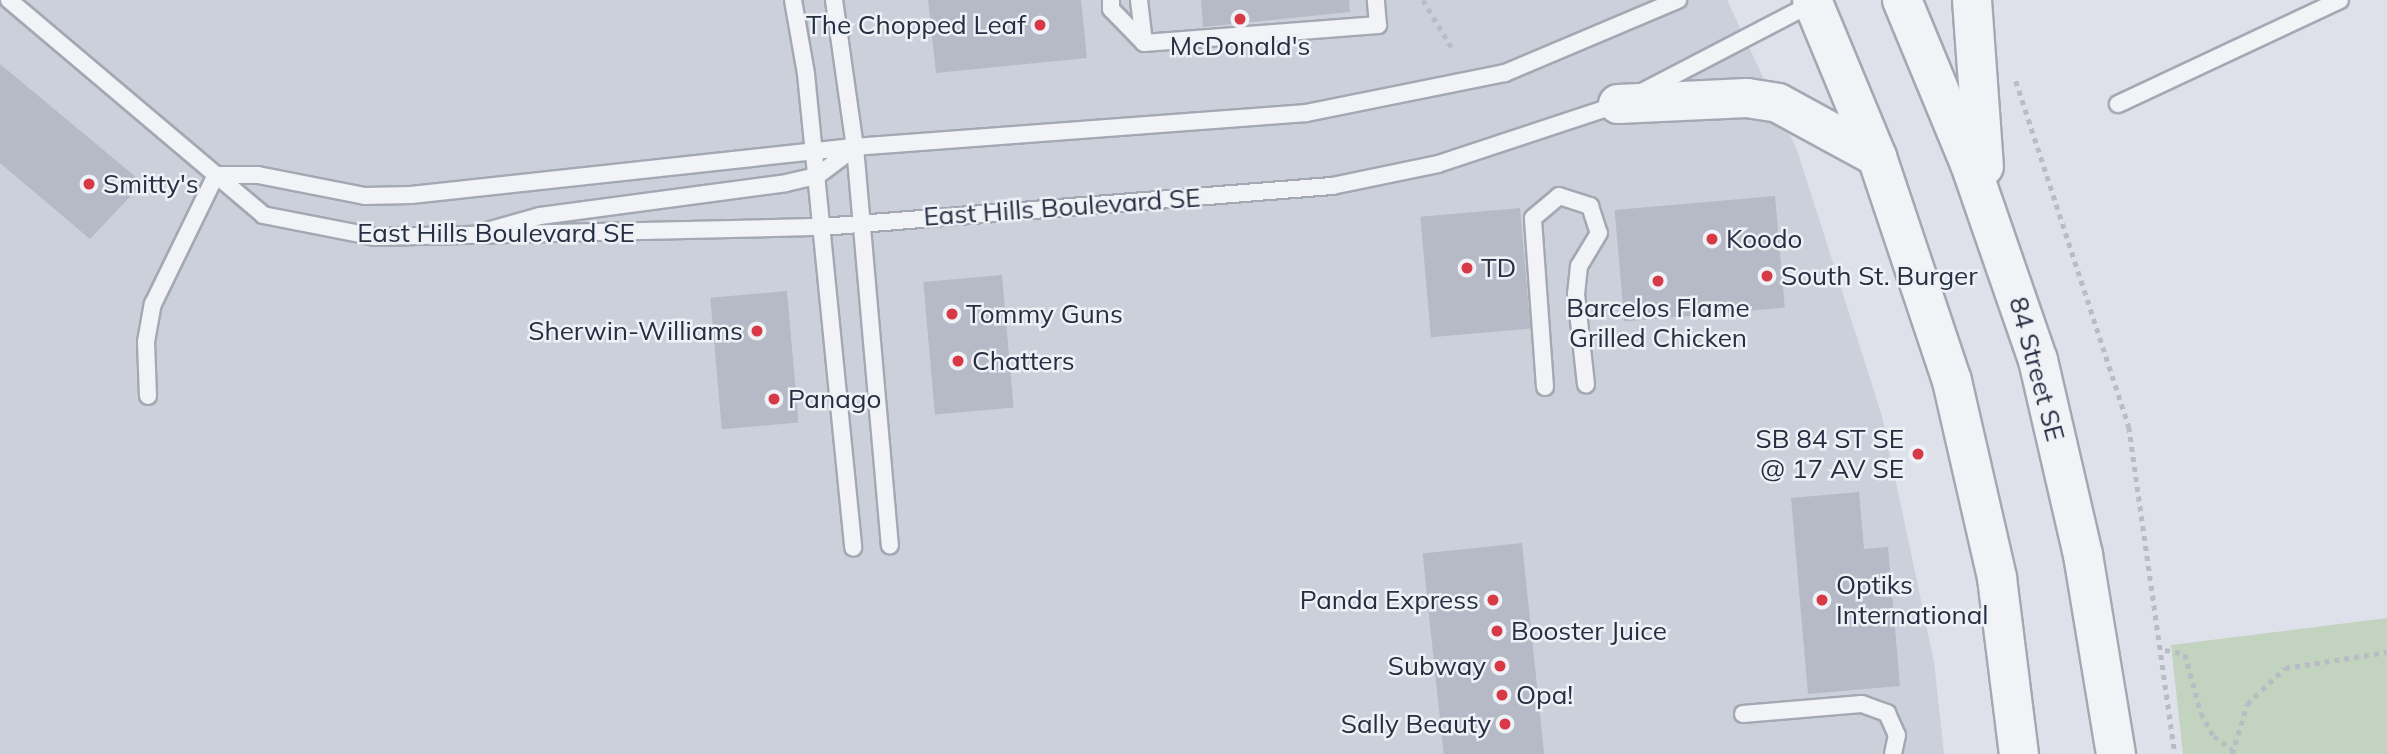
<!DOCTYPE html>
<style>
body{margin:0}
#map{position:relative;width:2387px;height:754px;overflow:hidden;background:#dee1e9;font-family:Mulish,sans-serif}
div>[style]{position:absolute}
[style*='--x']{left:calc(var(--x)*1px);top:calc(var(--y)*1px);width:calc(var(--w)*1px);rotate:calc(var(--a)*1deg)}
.built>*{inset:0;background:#ccd0db}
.green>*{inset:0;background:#c2d3bf}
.building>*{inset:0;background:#b5bac6;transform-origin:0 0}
.path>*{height:4.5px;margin-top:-2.25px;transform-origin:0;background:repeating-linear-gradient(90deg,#b8bcc4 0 5px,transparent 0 10px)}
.roads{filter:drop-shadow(2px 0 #a3a8b3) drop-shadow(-2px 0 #a3a8b3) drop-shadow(0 2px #a3a8b3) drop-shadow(0 -2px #a3a8b3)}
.service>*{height:16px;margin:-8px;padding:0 8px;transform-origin:8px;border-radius:8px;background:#f1f3f7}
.tertiary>*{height:38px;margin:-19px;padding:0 19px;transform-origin:19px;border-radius:19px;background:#f1f3f7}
.dots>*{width:19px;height:19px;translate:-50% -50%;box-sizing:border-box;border:4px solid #eef1f6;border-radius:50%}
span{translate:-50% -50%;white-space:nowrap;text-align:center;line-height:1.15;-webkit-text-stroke:5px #eef1f6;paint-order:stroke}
.poi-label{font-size:26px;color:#262e41}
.right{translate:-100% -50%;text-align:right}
.left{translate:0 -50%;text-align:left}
.street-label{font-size:26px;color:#262e41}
</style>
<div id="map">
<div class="built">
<i style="clip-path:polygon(0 0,1727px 0,1797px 150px,1882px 416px,1934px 662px,1944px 754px,0 754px)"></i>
</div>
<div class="green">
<i style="clip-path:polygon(2387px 618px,2387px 754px,2183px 754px,2171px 645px)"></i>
</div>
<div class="building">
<i style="clip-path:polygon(928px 0,1081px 0,1087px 58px,936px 73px)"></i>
<i style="clip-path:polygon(1201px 0,1349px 0,1350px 12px,1203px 27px)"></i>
<i style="clip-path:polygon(0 64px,143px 183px,90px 239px,0 163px)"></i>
<i style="left:1775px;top:196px;width:112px;height:161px;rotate:85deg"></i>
<i style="left:1520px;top:208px;width:121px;height:100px;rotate:85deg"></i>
<i style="left:1002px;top:275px;width:133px;height:79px;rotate:85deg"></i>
<i style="left:787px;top:291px;width:132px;height:77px;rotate:85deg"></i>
<i style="clip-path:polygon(1859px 492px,1864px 549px,1888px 547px,1900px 686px,1808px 694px,1791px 498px)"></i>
<i style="left:1522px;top:543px;width:212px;height:100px;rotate:84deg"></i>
</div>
<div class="path">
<i style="--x:1423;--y:0;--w:56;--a:58.9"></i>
<i style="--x:2016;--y:81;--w:364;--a:71.9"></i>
<i style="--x:2129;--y:427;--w:330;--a:82"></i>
<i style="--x:2165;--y:650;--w:20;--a:11"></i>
<i style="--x:2185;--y:654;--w:61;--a:74.8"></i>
<i style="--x:2201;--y:713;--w:26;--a:61"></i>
<i style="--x:2214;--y:736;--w:22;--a:36"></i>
<i style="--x:2232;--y:754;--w:52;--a:-73.3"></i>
<i style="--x:2247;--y:704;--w:52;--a:-43.5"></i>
<i style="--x:2285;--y:668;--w:103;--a:-8.9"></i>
</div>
<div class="roads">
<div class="service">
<i style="--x:9;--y:0;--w:333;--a:40.2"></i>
<i style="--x:263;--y:215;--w:114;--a:11.1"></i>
<i style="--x:375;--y:237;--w:447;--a:-1.3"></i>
<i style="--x:822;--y:227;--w:512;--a:-4.6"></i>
<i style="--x:1332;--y:186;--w:108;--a:-11.7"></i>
<i style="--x:1438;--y:164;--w:191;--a:-18.3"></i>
<i style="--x:793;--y:0;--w:75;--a:80"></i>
<i style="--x:806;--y:74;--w:476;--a:84.3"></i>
<i style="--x:834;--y:0;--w:148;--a:81.9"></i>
<i style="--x:855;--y:147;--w:400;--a:85"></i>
<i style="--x:1111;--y:0;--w:9;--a:90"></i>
<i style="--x:1111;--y:9;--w:47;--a:45.9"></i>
<i style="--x:1144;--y:43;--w:235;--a:-4.4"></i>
<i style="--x:1378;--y:25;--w:25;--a:-95"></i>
<i style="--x:1139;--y:0;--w:43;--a:83.4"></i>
<i style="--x:1642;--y:92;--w:195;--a:-27.5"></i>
<i style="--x:2118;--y:104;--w:245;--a:-25.1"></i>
<i style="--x:216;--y:175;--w:42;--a:0"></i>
<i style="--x:258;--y:175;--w:109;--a:11.1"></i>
<i style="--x:365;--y:196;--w:46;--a:-1.2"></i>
<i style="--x:411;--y:195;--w:447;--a:-6.2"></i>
<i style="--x:855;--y:147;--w:452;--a:-4.3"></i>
<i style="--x:1306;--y:113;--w:203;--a:-11.4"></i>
<i style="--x:1505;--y:73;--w:188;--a:-22.9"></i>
<i style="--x:487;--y:231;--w:55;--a:-15.8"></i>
<i style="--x:540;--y:216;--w:248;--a:-7.6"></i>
<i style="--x:786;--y:183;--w:32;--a:-13"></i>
<i style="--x:817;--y:176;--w:45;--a:-36.9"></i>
<i style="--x:1545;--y:387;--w:169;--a:-94.1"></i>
<i style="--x:1533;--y:218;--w:34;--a:-40"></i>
<i style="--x:1559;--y:196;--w:33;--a:18"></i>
<i style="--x:1590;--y:206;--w:28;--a:72"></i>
<i style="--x:1599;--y:233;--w:39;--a:121"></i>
<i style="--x:1579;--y:266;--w:28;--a:96"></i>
<i style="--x:1576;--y:294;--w:91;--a:83.7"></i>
<i style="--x:148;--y:396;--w:54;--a:-92.1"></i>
<i style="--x:146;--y:342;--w:39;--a:-80"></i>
<i style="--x:153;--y:304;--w:144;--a:-64"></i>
<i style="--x:1743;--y:714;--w:119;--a:-4.8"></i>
<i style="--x:1862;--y:704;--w:27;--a:20"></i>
<i style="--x:1887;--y:713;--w:24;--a:66"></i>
<i style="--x:1897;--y:735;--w:19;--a:102"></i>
</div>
<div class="tertiary">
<i style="--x:1812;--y:0;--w:170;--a:67.5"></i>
<i style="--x:1877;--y:157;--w:236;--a:71.5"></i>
<i style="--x:1952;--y:381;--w:202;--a:77.1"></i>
<i style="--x:1997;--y:578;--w:177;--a:82.9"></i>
<i style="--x:1902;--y:0;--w:178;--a:67.5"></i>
<i style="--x:1970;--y:164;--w:207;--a:70.9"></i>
<i style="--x:2038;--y:360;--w:200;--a:77"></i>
<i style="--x:2083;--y:555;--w:202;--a:80.6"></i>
<i style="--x:1972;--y:0;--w:167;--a:85.9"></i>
<i style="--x:1618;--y:104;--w:129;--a:-2.7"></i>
<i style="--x:1747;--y:98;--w:31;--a:9"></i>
<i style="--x:1778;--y:103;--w:113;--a:28.6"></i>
</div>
</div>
<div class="dots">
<i style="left:1240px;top:19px;background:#d73946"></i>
<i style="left:1040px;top:25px;background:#d73946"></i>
<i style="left:89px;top:184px;background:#d73946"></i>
<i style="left:1712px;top:239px;background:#d73946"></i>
<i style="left:1467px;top:268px;background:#d73946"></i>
<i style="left:1767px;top:276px;background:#d73946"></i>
<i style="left:1658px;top:281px;background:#d73946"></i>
<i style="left:952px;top:314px;background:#d73946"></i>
<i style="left:757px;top:331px;background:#d73946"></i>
<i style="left:958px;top:361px;background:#d73946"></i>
<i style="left:774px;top:399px;background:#d73946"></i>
<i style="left:1918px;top:454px;background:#d73946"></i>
<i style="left:1493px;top:600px;background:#d73946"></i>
<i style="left:1822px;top:600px;background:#d73946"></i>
<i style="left:1497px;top:631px;background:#d73946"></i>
<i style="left:1500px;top:666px;background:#d73946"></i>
<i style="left:1502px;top:695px;background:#d73946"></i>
<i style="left:1505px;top:724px;background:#d73946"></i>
</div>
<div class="poi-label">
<span class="right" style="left:1026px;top:25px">The Chopped Leaf</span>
<span style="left:1240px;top:46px">McDonald's</span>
<span class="left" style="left:103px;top:184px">Smitty's</span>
<span class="left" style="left:1726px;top:239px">Koodo</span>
<span class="left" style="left:1481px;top:268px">TD</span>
<span class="left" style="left:1781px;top:276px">South St. Burger</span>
<span style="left:1658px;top:323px">Barcelos Flame<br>Grilled Chicken</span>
<span class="left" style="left:966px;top:314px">Tommy Guns</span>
<span class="right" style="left:743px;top:331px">Sherwin-Williams</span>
<span class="left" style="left:972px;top:361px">Chatters</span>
<span class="left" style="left:788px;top:399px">Panago</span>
<span class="right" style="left:1904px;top:454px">SB 84 ST SE<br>@ 17 AV SE</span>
<span class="left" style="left:1836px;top:600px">Optiks<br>International</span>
<span class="right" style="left:1479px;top:600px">Panda Express</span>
<span class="left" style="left:1511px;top:631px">Booster Juice</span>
<span class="right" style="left:1486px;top:666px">Subway</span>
<span class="left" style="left:1516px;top:695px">Opa!</span>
<span class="right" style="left:1491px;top:724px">Sally Beauty</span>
</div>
<div class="street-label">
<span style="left:1062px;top:207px;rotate:-4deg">East Hills Boulevard SE</span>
<span style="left:496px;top:233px">East Hills Boulevard SE</span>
<span style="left:2037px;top:369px;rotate:75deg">84 Street SE</span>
</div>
</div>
